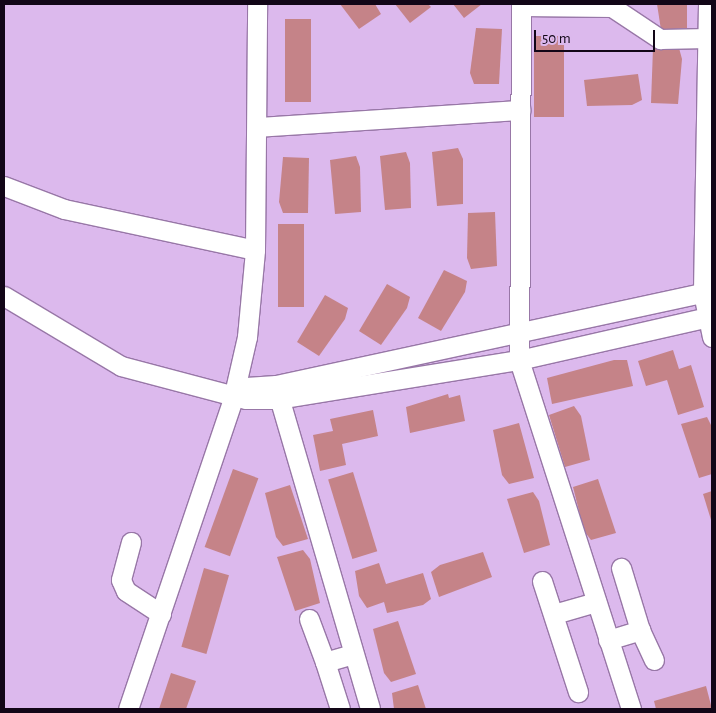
<!DOCTYPE html>
<style>
body{margin:0}
#map{position:relative;width:716px;height:713px;overflow:hidden;background:#dcb9ed;font-family:"Alegreya Sans",sans-serif}
div>[style]{position:absolute}
[style*='--x']{left:calc(var(--x)*1px);top:calc(var(--y)*1px);width:calc(var(--w)*1px);rotate:calc(var(--a)*1deg)}
.building>*{inset:0;background:#c58388;transform-origin:0 0}
.roads{filter:drop-shadow(1px 0 #9877a7) drop-shadow(-1px 0 #9877a7) drop-shadow(0 1px #9877a7) drop-shadow(0 -1px #9877a7)}
.minor>*{height:19px;margin:-9.5px;padding:0 9.5px;transform-origin:9.5px;border-radius:9.5px;background:#fff}
span{translate:-50% -50%;white-space:nowrap;text-align:center;line-height:1.15;-webkit-text-stroke:4px #dcb9ed;paint-order:stroke}
.frame{position:absolute;inset:0;border:5px solid #120617;pointer-events:none}
.scale{position:absolute;left:534px;top:30px;width:121px;height:22px;box-sizing:border-box;border:2px solid #120617;border-top:0;padding-left:6px;font-size:15px;line-height:18px;white-space:nowrap;color:#120617;-webkit-text-stroke:4px #dcb9ed;paint-order:stroke}
</style>
<div id="map">
<div class="building">
<i style="clip-path:polygon(340px 4px,375px 4px,381px 14px,359px 29px)"></i>
<i style="clip-path:polygon(395px 4px,428px 4px,431px 7px,410px 23px)"></i>
<i style="clip-path:polygon(453px 4px,482px 4px,464px 18px)"></i>
<i style="clip-path:polygon(657px 4px,687px 4px,687px 28px,661px 30px)"></i>
<i style="left:285px;top:19px;width:26px;height:83px"></i>
<i style="clip-path:polygon(476px 28px,502px 29px,499px 84px,474px 84px,470px 73px)"></i>
<i style="left:534px;top:36px;width:30px;height:81px"></i>
<i style="clip-path:polygon(653px 48px,679px 48px,682px 59px,678px 104px,651px 103px)"></i>
<i style="clip-path:polygon(638px 74px,642px 100px,632px 105px,587px 106px,584px 80px)"></i>
<i style="clip-path:polygon(458px 148px,463px 159px,463px 204px,437px 206px,432px 152px)"></i>
<i style="clip-path:polygon(406px 152px,410px 163px,411px 208px,385px 210px,380px 156px)"></i>
<i style="clip-path:polygon(356px 156px,360px 167px,361px 212px,335px 214px,330px 160px)"></i>
<i style="clip-path:polygon(283px 157px,309px 158px,308px 213px,283px 213px,279px 202px)"></i>
<i style="clip-path:polygon(495px 212px,497px 266px,471px 269px,467px 258px,468px 213px)"></i>
<i style="left:278px;top:224px;width:26px;height:83px"></i>
<i style="clip-path:polygon(444px 270px,467px 281px,465px 292px,441px 331px,418px 318px)"></i>
<i style="clip-path:polygon(387px 284px,410px 297px,407px 308px,381px 345px,359px 331px)"></i>
<i style="clip-path:polygon(325px 295px,348px 308px,345px 319px,319px 356px,297px 342px)"></i>
<i style="clip-path:polygon(673px 350px,679px 369px,691px 365px,704px 407px,678px 415px,667px 380px,646px 386px,638px 361px)"></i>
<i style="clip-path:polygon(614px 360px,627px 360px,633px 386px,552px 404px,547px 378px)"></i>
<i style="clip-path:polygon(448px 394px,449px 398px,460px 395px,465px 421px,410px 433px,406px 407px)"></i>
<i style="clip-path:polygon(574px 406px,581px 416px,590px 460px,565px 467px,549px 415px)"></i>
<i style="clip-path:polygon(373px 410px,378px 436px,342px 444px,346px 465px,320px 471px,313px 435px,333px 431px,330px 419px)"></i>
<i style="clip-path:polygon(707px 417px,712px 427px,712px 474px,699px 478px,681px 424px)"></i>
<i style="clip-path:polygon(519px 423px,534px 478px,509px 484px,502px 475px,493px 430px)"></i>
<i style="left:233px;top:469px;width:27px;height:83px;rotate:20deg"></i>
<i style="left:353px;top:472px;width:83px;height:26px;rotate:73deg"></i>
<i style="clip-path:polygon(598px 479px,616px 533px,591px 540px,584px 531px,573px 487px)"></i>
<i style="clip-path:polygon(290px 485px,308px 539px,283px 546px,276px 537px,265px 493px)"></i>
<i style="clip-path:polygon(712px 491px,712px 523px,703px 494px)"></i>
<i style="clip-path:polygon(533px 492px,539px 501px,550px 545px,524px 553px,507px 499px)"></i>
<i style="clip-path:polygon(303px 550px,310px 559px,320px 603px,295px 611px,277px 557px)"></i>
<i style="clip-path:polygon(483px 552px,492px 577px,439px 597px,431px 572px,440px 565px)"></i>
<i style="clip-path:polygon(379px 563px,386px 584px,423px 573px,431px 599px,423px 605px,387px 613px,384px 602px,367px 608px,359px 596px,355px 571px)"></i>
<i style="left:204px;top:568px;width:26px;height:82px;rotate:16deg"></i>
<i style="clip-path:polygon(398px 621px,416px 674px,391px 682px,384px 673px,373px 629px)"></i>
<i style="clip-path:polygon(171px 673px,196px 681px,186px 709px,159px 709px)"></i>
<i style="clip-path:polygon(418px 685px,426px 709px,394px 709px,392px 693px)"></i>
<i style="clip-path:polygon(706px 686px,712px 709px,656px 709px,654px 701px)"></i>
</div>
<div class="roads">
<div class="minor">
<i style="--x:521;--y:4;--w:356;--a:90.3"></i>
<i style="--x:519;--y:360;--w:367;--a:72.2"></i>
<i style="--x:708;--y:4;--w:289;--a:91"></i>
<i style="--x:703;--y:293;--w:45;--a:78.4"></i>
<i style="--x:521;--y:6;--w:91;--a:0.6"></i>
<i style="--x:612;--y:7;--w:58;--a:33.7"></i>
<i style="--x:660;--y:39;--w:48;--a:-1.2"></i>
<i style="--x:257;--y:127;--w:264;--a:-3.7"></i>
<i style="--x:4;--y:186;--w:64;--a:21"></i>
<i style="--x:64;--y:209;--w:195;--a:12.1"></i>
<i style="--x:4;--y:296;--w:136;--a:30.9"></i>
<i style="--x:121;--y:366;--w:129;--a:14.8"></i>
<i style="--x:246;--y:399;--w:31;--a:0"></i>
<i style="--x:277;--y:399;--w:245;--a:-9.2"></i>
<i style="--x:519;--y:360;--w:198;--a:-12.8"></i>
<i style="--x:246;--y:387;--w:30;--a:-4"></i>
<i style="--x:276;--y:385;--w:446;--a:-12.2"></i>
<i style="--x:276;--y:387;--w:335;--a:73.7"></i>
<i style="--x:131;--y:542;--w:39;--a:105"></i>
<i style="--x:121;--y:580;--w:12;--a:66"></i>
<i style="--x:126;--y:591;--w:42;--a:33.3"></i>
<i style="--x:542;--y:581;--w:117;--a:72"></i>
<i style="--x:554;--y:614;--w:44;--a:-15.9"></i>
<i style="--x:309;--y:619;--w:46;--a:69.6"></i>
<i style="--x:325;--y:662;--w:29;--a:-16"></i>
<i style="--x:640;--y:630;--w:33;--a:65"></i>
<i style="--x:608;--y:640;--w:34;--a:-17"></i>
<i style="--x:640;--y:630;--w:65;--a:-107"></i>
<i style="--x:325;--y:662;--w:49;--a:72.3"></i>
<i style="--x:128;--y:709;--w:328;--a:-71.3"></i>
<i style="--x:233;--y:398;--w:63;--a:-77.1"></i>
<i style="--x:247;--y:337;--w:87;--a:-84.7"></i>
<i style="--x:255;--y:250;--w:246;--a:-89.5"></i>
</div>
</div>
<div class="frame"></div>
<div class="scale">50 m</div>
</div>
